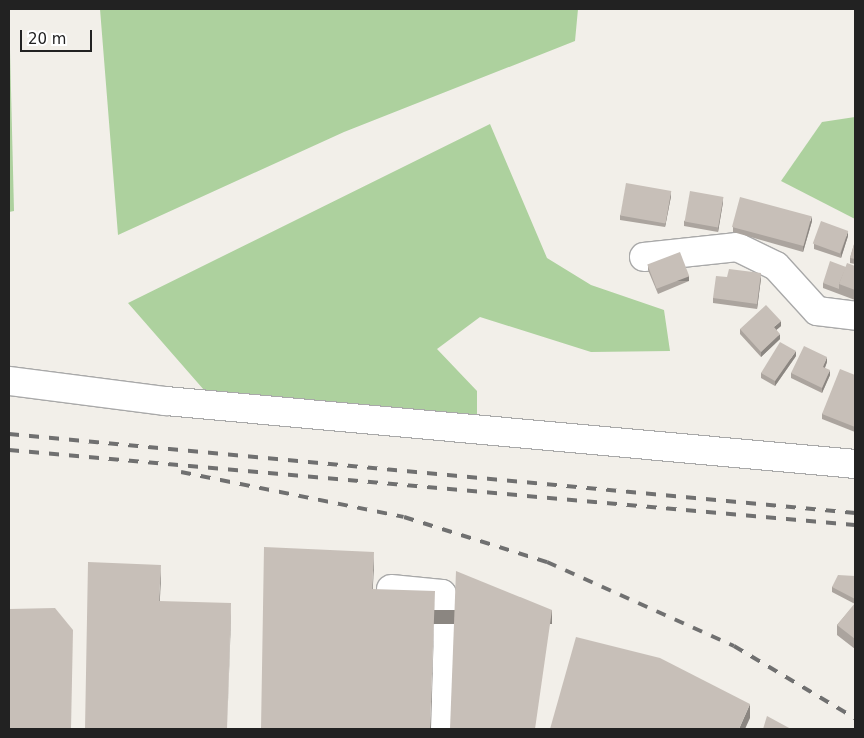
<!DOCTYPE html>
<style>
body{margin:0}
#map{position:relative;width:864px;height:738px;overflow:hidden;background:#f2efe9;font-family:"DejaVu Sans",sans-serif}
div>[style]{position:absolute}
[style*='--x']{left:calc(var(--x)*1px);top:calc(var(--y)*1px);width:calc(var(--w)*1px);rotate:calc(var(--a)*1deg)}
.forest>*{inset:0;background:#add19e}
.roads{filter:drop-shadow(1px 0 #a9a9a9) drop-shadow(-1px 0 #a9a9a9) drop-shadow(0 1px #a9a9a9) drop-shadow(0 -1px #a9a9a9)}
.minor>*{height:28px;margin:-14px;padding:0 14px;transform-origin:14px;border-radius:14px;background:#fff}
.rail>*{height:4px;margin-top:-2px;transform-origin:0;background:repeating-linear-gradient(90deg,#707070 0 10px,transparent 0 20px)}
.wall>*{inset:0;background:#aba49e}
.shaded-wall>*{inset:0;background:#8b8681;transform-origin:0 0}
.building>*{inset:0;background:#c7bfb8;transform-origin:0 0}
span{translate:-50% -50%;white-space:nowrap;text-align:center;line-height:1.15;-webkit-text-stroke:4px #fff;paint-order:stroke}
.frame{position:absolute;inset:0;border:10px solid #222;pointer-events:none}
.scale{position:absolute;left:20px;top:30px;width:72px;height:22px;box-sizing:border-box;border:2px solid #222;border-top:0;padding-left:6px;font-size:15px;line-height:18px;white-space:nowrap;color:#222;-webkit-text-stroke:4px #fff;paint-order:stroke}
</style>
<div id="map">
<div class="forest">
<i style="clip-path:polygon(9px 9px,14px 211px,9px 212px)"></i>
<i style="clip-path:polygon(100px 9px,578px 9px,575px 41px,344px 132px,118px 235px)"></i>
<i style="clip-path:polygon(855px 117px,855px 219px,781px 181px,822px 122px)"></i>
<i style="clip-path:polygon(490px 124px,547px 258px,591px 285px,664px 310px,670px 351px,591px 352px,480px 317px,437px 349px,477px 391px,477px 415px,204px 390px,128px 303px)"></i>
</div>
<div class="roads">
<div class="minor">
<i style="--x:644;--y:257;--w:94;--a:-6.1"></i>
<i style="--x:737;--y:247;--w:43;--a:26"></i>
<i style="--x:776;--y:266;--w:61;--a:47.7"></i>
<i style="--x:817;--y:311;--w:38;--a:7"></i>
<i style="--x:9;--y:381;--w:158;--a:7.3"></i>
<i style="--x:166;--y:401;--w:692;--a:5.22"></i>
<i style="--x:391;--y:589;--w:51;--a:5.6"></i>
<i style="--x:442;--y:594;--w:135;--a:91.7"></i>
</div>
</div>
<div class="rail">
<i style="--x:9;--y:434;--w:850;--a:5.33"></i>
<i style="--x:9;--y:450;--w:849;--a:5.07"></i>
<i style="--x:181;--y:472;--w:227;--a:11.4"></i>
<i style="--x:404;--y:517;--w:150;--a:17.5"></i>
<i style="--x:547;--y:562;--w:205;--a:24.2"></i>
<i style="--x:734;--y:646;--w:141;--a:30.8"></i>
</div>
<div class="wall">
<i style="clip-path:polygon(671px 196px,665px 227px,620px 220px,620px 215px)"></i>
<i style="clip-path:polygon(723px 202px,718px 232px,684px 226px,684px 221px)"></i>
<i style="clip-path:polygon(812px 221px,803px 252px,733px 232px,733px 227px)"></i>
<i style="clip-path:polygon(848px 236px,841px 258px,814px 249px,814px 244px)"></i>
<i style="clip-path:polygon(855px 241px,855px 264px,850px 263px,850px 258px)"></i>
<i style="clip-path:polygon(648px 265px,689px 281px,658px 294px,648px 270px)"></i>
<i style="clip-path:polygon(855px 266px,855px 300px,823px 288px,823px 283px,846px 267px)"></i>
<i style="clip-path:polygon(761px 278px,757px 309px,713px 303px,713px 298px)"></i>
<i style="clip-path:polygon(781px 326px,776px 330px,780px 339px,761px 357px,740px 334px,740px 329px)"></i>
<i style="clip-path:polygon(796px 356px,775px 386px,761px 378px,761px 373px)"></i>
<i style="clip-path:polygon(827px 362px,825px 368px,830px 375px,822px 393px,791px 378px,791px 373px)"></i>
<i style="clip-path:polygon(855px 375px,855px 432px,822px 419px,822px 414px)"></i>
<i style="clip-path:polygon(855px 576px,855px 649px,837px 635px,837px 625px,855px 604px,832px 592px,832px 587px)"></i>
</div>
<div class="shaded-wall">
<i style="clip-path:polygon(671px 191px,671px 196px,665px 227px,665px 222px)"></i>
<i style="clip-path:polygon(723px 197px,723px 202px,718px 232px,718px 227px)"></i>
<i style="clip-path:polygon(812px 216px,812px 221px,803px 252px,803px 247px)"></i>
<i style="clip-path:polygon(848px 231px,848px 236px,841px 258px,841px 253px)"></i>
<i style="clip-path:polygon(761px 273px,761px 278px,757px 309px,757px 304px)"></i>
<i style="left:689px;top:276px;width:5px;height:34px;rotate:90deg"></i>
<i style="clip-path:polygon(781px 321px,781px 326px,774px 332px,774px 327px)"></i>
<i style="clip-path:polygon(780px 334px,780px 339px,761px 357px,761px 352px)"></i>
<i style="clip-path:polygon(796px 351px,796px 356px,775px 386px,775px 381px)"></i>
<i style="clip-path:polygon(827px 357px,827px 362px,823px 372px,823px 367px)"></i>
<i style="clip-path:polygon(830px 370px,830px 375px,822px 393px,822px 388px)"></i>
<i style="clip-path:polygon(374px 552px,374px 566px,372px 603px,372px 589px)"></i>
<i style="clip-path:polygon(161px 565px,161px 579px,159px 615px,159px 601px)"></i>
<i style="clip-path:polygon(435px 591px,431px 729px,430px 729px)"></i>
<i style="clip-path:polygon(231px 603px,231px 617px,227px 729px)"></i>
<i style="left:552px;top:610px;width:14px;height:120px;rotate:90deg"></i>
<i style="clip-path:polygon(750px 704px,750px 718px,745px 729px,739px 729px)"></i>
</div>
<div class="building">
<i style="left:626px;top:183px;width:46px;height:33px;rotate:10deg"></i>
<i style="left:690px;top:191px;width:34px;height:31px;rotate:10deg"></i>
<i style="left:740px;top:197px;width:74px;height:31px;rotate:15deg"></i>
<i style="left:821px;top:221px;width:29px;height:24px;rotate:20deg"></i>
<i style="clip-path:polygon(855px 241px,855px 259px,850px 258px)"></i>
<i style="left:680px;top:252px;width:26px;height:35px;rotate:69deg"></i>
<i style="clip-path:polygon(830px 261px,846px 267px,839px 284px,839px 289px,823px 283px)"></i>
<i style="clip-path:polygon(847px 263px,855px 266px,855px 290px,839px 284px)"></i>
<i style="clip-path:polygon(729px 269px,761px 273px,757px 304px,713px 298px,716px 276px,727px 277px)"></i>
<i style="clip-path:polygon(766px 305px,781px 321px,774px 327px,780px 334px,761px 352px,740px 329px)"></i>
<i style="clip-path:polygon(780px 342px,796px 351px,775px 381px,761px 373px)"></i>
<i style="clip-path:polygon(804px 346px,827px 357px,823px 367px,830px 370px,822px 388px,791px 373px)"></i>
<i style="clip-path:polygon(840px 369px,855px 375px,855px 427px,822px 414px)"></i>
<i style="clip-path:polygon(264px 547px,374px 552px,372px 589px,435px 591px,430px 729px,261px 729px)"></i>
<i style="clip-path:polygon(88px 562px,161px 565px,159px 601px,231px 603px,227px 729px,85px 729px)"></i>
<i style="clip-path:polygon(456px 571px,552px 610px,535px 729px,450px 729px)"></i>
<i style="clip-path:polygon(838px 575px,855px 576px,855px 599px,832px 587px)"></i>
<i style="clip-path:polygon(855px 603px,855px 639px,837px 625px)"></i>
<i style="clip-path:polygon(55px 608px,73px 630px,71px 729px,9px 729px,9px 609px)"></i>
<i style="clip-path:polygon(576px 637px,660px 658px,750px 704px,739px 729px,550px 729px)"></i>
<i style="clip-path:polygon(767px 716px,791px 729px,763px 729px)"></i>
</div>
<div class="frame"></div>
<div class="scale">20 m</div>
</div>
